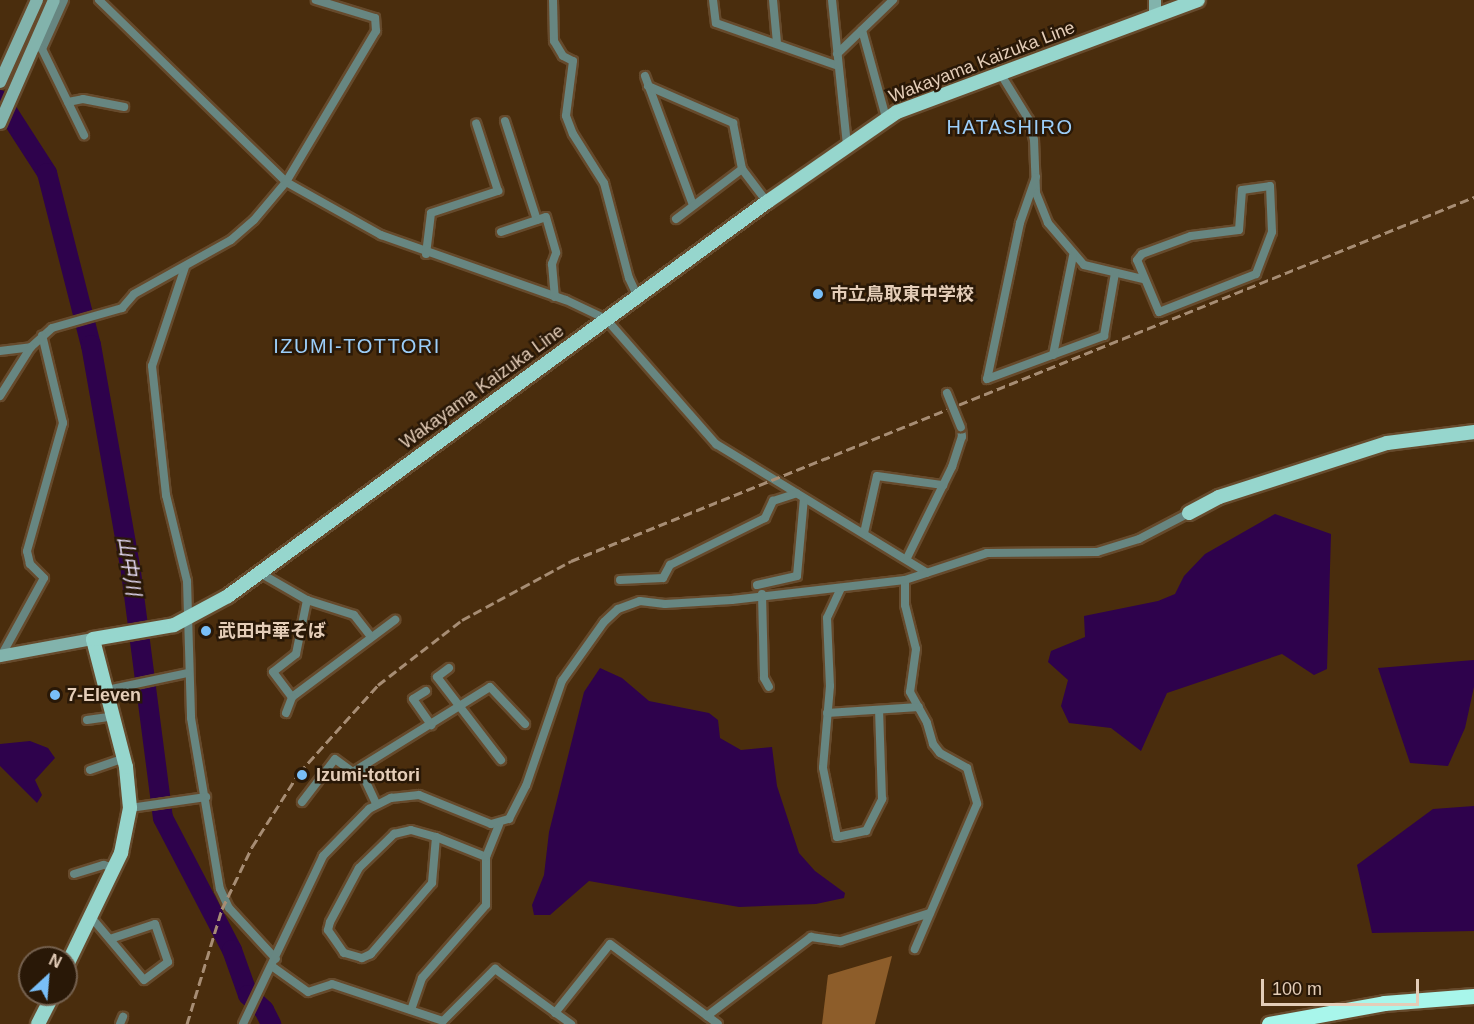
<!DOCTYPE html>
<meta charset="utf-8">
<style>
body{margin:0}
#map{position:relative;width:1474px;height:1024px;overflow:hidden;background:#4a2d0d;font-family:Helvetica,"Noto Sans JP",sans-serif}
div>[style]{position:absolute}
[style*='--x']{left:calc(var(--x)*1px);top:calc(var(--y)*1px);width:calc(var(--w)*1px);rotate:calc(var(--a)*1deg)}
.forest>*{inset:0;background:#8d5d2a}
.water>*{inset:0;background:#2e024c}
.river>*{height:20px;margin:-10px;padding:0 10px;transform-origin:10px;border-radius:10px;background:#2e024c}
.roads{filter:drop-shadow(2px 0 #664a2c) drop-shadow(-2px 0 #664a2c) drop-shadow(0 2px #664a2c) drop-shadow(0 -2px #664a2c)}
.street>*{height:8px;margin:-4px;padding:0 4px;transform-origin:4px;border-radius:4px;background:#678681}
.secondary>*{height:12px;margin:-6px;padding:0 6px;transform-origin:6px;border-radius:6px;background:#82b3ac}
.primary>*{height:14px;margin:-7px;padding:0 7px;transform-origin:7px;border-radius:7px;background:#96d6cd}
.highway>*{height:15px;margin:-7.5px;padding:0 7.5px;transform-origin:7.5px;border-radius:7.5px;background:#a8f6eb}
.rail>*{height:3px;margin-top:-1.5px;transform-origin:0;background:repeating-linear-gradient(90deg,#a78d74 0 9px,transparent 0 13.5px)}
.bridges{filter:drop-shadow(2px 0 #664a2c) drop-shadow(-2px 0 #664a2c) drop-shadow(0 2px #664a2c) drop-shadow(0 -2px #664a2c)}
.street-bridge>*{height:8px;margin:-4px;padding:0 4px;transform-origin:4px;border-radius:4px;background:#678681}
.dots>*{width:16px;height:16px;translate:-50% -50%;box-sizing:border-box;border:3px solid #291807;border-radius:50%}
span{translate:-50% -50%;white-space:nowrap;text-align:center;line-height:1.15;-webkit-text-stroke:5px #291807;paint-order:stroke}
.street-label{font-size:18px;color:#e4cdb8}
.poi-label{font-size:18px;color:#e4cdb8;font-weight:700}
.left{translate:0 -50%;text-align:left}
.neighbourhood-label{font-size:20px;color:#9ccef9;letter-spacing:1.5px}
.water-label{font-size:20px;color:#e2d7f1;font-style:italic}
.north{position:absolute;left:18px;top:946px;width:60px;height:60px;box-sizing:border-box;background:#291807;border:2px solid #74604e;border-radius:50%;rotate:26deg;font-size:16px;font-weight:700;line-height:24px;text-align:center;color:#e4cdb8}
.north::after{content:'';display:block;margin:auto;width:21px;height:27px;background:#79bff8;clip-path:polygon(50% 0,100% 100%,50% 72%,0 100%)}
.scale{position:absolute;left:1261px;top:979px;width:158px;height:27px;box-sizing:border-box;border:3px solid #e4cdb8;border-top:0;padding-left:8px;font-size:18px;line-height:21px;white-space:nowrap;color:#e4cdb8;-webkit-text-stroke:4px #291807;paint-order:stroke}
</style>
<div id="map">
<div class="forest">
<i style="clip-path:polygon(892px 956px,875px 1024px,822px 1024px,828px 975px)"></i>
</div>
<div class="water">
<i style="clip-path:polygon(1275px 514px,1331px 534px,1327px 669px,1314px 675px,1282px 654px,1167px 693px,1141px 751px,1111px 728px,1069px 723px,1061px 706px,1068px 680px,1048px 662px,1051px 651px,1085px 637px,1084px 616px,1158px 601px,1175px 594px,1184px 576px,1205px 554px)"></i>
<i style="clip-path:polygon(1474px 660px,1474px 687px,1465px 728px,1448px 766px,1410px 763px,1378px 668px)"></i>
<i style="clip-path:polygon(600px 668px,622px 678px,649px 701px,709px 713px,718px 720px,720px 738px,741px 750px,772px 747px,777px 786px,799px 853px,815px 871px,845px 893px,844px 898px,816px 904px,739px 907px,589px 881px,550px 915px,534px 915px,532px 905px,544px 875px,549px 832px,584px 692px)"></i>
<i style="clip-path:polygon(30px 741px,48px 748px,55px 758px,35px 780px,42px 795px,37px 803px,0 766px,0 744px)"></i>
<i style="clip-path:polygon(1474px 806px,1474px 931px,1372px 933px,1357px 865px,1433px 809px)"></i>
</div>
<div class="river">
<i style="--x:0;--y:100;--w:87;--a:57.2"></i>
<i style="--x:47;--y:173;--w:178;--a:75.7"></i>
<i style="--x:91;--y:345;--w:230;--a:80"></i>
<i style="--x:131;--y:572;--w:248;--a:82.6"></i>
<i style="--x:163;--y:818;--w:149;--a:62.4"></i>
<i style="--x:232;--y:950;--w:48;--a:70.4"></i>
<i style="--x:248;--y:995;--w:22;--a:43"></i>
<i style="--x:264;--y:1010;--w:16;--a:63"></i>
</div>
<div class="roads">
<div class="street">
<i style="--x:64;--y:0;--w:54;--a:114.2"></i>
<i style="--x:42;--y:49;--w:96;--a:64"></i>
<i style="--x:99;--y:0;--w:261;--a:44.2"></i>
<i style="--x:286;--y:182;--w:109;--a:29.2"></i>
<i style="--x:381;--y:235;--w:196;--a:19.4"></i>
<i style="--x:566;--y:300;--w:44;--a:25.4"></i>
<i style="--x:606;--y:319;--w:167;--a:48.7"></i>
<i style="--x:716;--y:444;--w:247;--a:31.4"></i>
<i style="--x:553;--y:0;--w:41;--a:88.6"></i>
<i style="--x:554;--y:41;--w:17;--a:59"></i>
<i style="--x:563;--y:56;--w:11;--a:27"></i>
<i style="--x:573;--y:61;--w:55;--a:97.3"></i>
<i style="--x:566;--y:116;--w:19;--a:69"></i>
<i style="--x:573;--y:134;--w:58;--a:57.7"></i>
<i style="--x:604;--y:183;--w:98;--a:75.3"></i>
<i style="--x:629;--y:278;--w:21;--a:65"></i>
<i style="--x:713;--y:0;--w:23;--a:83"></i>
<i style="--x:716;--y:23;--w:129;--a:19.4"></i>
<i style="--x:773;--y:0;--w:43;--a:84.7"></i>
<i style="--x:832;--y:0;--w:145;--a:84.1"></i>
<i style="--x:862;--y:30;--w:91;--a:74.7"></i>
<i style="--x:837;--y:54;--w:78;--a:-44"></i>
<i style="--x:1000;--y:73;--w:55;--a:58.3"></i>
<i style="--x:1029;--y:120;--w:21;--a:76"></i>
<i style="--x:1034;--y:140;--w:53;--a:87.8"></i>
<i style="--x:1036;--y:193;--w:32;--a:68"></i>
<i style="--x:1048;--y:223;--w:55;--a:49.4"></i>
<i style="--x:1084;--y:265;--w:61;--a:13.3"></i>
<i style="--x:645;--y:76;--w:138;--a:69.6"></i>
<i style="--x:648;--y:86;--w:93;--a:23.5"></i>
<i style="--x:733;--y:123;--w:47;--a:78.9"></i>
<i style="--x:742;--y:169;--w:41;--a:52.9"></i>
<i style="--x:68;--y:102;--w:15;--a:-11"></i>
<i style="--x:83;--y:99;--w:42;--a:11"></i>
<i style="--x:505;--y:121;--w:104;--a:72.1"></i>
<i style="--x:1036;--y:177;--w:49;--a:109.2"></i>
<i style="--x:1020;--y:223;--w:159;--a:101.9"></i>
<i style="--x:987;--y:379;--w:125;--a:-20.2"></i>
<i style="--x:1104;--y:336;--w:64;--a:-80.1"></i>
<i style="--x:1270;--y:186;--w:46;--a:87.5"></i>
<i style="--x:1272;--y:232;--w:45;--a:110.9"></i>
<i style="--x:1256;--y:274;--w:104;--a:158.6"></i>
<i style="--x:1159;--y:312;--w:56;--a:-112.9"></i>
<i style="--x:1137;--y:260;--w:8;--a:-50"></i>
<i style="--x:1142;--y:254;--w:52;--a:-20.2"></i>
<i style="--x:1191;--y:236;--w:48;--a:-7.1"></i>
<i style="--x:1239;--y:230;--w:40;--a:-85.7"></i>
<i style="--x:1242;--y:190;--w:28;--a:-8"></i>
<i style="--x:676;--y:219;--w:83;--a:-37.1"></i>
<i style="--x:501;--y:232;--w:47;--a:-18.4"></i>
<i style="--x:546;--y:217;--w:37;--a:74"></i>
<i style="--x:556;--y:253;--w:12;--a:110"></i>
<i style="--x:552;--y:264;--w:33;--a:85"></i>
<i style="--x:426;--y:254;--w:41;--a:-83"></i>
<i style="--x:431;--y:213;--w:71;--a:-18.2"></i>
<i style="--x:498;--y:191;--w:71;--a:-107.9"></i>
<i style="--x:185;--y:267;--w:104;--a:108.4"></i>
<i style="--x:152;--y:366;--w:130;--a:83.8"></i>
<i style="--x:166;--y:495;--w:89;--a:76.3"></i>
<i style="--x:187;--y:581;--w:137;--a:88.3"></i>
<i style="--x:191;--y:718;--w:173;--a:80.4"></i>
<i style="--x:220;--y:889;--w:21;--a:65"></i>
<i style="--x:229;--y:908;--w:69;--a:47.3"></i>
<i style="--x:0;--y:351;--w:31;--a:-7"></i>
<i style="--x:31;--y:347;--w:28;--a:-42"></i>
<i style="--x:52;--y:328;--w:73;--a:-15.9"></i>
<i style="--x:122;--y:308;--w:18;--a:-49"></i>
<i style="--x:134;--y:294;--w:111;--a:-29.1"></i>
<i style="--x:231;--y:240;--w:30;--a:-41"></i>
<i style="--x:254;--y:220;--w:50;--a:-49.9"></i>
<i style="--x:286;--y:182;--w:176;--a:-59.2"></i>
<i style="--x:376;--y:31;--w:13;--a:-94"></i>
<i style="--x:375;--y:18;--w:62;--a:-163"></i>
<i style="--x:1053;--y:355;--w:101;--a:-78.6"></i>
<i style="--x:0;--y:396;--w:58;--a:-57.7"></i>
<i style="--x:864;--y:533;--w:58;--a:-77.2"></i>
<i style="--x:877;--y:476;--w:67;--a:7.8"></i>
<i style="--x:907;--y:558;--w:102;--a:-63.7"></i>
<i style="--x:952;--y:467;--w:32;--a:-72"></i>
<i style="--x:962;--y:437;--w:10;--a:-96"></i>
<i style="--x:260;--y:573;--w:54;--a:29.9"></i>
<i style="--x:307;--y:600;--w:49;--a:17.7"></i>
<i style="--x:354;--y:615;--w:28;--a:52"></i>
<i style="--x:620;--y:580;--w:43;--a:-2.7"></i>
<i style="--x:663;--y:578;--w:15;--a:-62"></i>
<i style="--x:670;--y:565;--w:106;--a:-26.3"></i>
<i style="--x:765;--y:518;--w:19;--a:-65"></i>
<i style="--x:773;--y:501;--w:25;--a:-18"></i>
<i style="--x:905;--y:580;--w:25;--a:90"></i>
<i style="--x:905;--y:605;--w:45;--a:76"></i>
<i style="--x:916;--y:649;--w:43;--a:97.9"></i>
<i style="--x:910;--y:692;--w:35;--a:61"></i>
<i style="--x:927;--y:723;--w:22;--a:74"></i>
<i style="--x:933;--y:744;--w:11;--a:52"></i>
<i style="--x:940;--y:753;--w:31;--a:29"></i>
<i style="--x:967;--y:768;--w:37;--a:74"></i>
<i style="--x:977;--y:804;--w:158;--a:113.2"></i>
<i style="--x:757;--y:585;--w:41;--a:-12.7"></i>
<i style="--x:797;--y:576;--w:78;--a:-84.9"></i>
<i style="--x:841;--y:588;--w:33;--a:115"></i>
<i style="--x:827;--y:618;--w:68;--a:87.5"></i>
<i style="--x:830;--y:686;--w:82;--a:94.9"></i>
<i style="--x:823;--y:768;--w:70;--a:78.5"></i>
<i style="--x:837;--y:837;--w:30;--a:-12"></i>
<i style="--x:866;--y:831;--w:36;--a:-63"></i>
<i style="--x:882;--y:799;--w:89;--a:-91.9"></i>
<i style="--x:762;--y:594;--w:84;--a:88.6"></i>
<i style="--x:764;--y:678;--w:10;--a:61"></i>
<i style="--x:307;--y:600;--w:55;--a:101.5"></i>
<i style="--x:296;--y:654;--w:29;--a:142"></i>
<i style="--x:273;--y:672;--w:31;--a:53"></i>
<i style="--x:292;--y:697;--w:129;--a:-36.8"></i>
<i style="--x:0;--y:658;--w:91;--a:-61.2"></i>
<i style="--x:44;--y:578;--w:20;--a:-135"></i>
<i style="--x:30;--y:564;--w:13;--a:-103"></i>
<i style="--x:27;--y:551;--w:133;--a:-74.3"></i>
<i style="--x:63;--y:423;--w:90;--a:-103.4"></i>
<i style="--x:449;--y:668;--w:15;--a:143"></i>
<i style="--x:437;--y:677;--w:105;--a:52.4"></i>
<i style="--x:107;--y:690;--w:83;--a:-11.9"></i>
<i style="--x:426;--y:691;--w:15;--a:148"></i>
<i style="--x:413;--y:699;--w:32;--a:55"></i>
<i style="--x:286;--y:713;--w:17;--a:-69"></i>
<i style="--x:827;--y:713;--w:92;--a:-3.7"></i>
<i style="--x:87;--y:720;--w:27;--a:-8"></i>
<i style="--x:360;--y:769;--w:38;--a:65"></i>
<i style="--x:90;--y:770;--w:36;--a:-19"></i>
<i style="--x:302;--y:802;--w:54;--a:-52.5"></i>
<i style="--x:335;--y:759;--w:22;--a:36"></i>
<i style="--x:353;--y:772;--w:161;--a:-31.8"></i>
<i style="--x:490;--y:687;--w:51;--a:46.6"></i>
<i style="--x:130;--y:808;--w:77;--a:-8.2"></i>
<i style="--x:436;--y:837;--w:46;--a:95"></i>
<i style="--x:432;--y:883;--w:94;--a:130.7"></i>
<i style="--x:371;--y:954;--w:10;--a:156"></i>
<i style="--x:362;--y:958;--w:19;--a:-164"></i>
<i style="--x:344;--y:953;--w:28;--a:-125"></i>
<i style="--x:328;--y:930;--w:8;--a:-76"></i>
<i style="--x:330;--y:922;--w:61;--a:-61.8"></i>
<i style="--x:359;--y:868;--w:49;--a:-44.2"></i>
<i style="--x:394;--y:834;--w:17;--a:-13"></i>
<i style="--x:411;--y:830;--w:26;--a:16"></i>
<i style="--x:436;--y:837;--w:54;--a:21.8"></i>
<i style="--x:74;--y:874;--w:31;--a:-17"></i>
<i style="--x:104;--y:865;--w:11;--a:15"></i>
<i style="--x:91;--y:917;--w:82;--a:49.9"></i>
<i style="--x:144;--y:980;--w:30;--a:-37"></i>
<i style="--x:168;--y:962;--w:40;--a:-108.9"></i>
<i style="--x:155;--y:924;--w:47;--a:161.6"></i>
<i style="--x:273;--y:967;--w:43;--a:35.5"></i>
<i style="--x:308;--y:992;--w:25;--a:-18"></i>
<i style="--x:332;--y:984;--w:117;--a:18.4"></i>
<i style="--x:443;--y:1021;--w:74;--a:-45"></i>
<i style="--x:495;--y:969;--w:94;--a:35.9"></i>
<i style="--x:411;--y:1010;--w:34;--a:-71"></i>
<i style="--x:422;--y:978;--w:97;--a:-48.8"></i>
<i style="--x:486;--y:905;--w:48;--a:-90"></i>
<i style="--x:486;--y:857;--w:35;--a:-68"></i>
<i style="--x:555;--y:1013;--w:88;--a:-51.4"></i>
<i style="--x:610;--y:944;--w:134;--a:36.5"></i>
<i style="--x:707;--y:1016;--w:131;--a:-37.2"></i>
<i style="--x:811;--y:937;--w:30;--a:8"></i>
<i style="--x:841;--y:941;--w:93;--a:-17.5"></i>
<i style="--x:120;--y:1024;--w:8;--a:-67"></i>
<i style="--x:243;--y:1024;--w:186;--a:-64.5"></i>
<i style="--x:323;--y:856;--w:66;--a:-45.6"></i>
<i style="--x:369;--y:809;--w:25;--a:-27"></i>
<i style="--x:391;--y:798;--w:28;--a:-6"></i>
<i style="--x:419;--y:795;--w:78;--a:21.9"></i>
<i style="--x:491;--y:824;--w:19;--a:-16"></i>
<i style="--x:509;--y:819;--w:37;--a:-63"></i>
<i style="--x:526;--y:786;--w:111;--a:-71.1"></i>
<i style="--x:562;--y:681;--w:72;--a:-54.6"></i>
<i style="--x:604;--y:622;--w:19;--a:-43"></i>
<i style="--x:618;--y:609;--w:23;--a:-20"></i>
<i style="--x:640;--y:601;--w:25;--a:7"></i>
<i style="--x:665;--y:604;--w:67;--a:-3.4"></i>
<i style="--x:732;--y:600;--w:174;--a:-6.6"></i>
<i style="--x:905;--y:580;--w:86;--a:-18.2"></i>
<i style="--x:987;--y:553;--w:110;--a:-0.5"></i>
<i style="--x:1097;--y:552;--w:44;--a:-17.2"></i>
<i style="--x:1139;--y:539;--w:56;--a:-27.5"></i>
</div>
<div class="secondary">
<i style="--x:1155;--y:0;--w:16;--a:90"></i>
<i style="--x:0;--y:82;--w:90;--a:-65.7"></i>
<i style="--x:0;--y:123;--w:134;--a:-66.3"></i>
<i style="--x:0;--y:656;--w:95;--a:-10.4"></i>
</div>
<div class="primary">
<i style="--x:1189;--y:513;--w:34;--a:-28"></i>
<i style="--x:1219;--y:497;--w:176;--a:-17.8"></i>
<i style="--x:1387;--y:443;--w:88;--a:-7.2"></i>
<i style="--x:66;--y:967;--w:127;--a:-64.2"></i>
<i style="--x:121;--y:853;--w:46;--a:-78.7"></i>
<i style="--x:130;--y:808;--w:41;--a:-95.6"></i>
<i style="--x:126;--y:767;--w:132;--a:-104.5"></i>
<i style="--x:93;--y:639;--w:82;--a:-9.8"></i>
<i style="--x:174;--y:625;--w:61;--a:-28.2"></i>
<i style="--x:228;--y:596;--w:668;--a:-36.17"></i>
<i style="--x:767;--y:202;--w:158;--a:-34.7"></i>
<i style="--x:897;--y:112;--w:321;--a:-20.4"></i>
<i style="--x:38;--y:1024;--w:34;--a:-63"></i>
</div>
<div class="highway">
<i style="--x:1269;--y:1024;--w:117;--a:-10.3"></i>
<i style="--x:1384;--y:1003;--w:90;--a:-4.4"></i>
</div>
</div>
<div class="rail">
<i style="--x:187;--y:1024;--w:120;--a:-73.1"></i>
<i style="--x:222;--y:909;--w:69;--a:-64.2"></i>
<i style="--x:252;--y:847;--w:88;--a:-57.6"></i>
<i style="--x:299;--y:773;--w:118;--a:-48.1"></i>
<i style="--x:378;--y:685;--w:106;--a:-37.7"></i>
<i style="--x:462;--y:620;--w:124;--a:-28.4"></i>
<i style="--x:571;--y:561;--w:974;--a:-21.95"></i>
</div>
<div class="bridges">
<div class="street-bridge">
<i style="--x:947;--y:393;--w:37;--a:68"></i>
</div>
</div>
<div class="dots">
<i style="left:818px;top:294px;background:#79bff8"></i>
<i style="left:206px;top:631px;background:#79bff8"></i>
<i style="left:55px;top:695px;background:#79bff8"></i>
<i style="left:302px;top:775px;background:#79bff8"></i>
</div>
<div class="street-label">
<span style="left:982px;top:62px;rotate:-21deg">Wakayama Kaizuka Line</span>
<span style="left:482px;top:387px;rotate:-36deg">Wakayama Kaizuka Line</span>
</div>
<div class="poi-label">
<span class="left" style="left:830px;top:294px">市立鳥取東中学校</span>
<span class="left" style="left:218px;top:631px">武田中華そば</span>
<span class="left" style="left:67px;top:695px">7-Eleven</span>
<span class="left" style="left:316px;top:775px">Izumi-tottori</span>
</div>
<div class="neighbourhood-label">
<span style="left:1010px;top:127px">HATASHIRO</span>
<span style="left:357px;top:346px">IZUMI-TOTTORI</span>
</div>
<div class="water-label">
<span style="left:129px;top:566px;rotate:81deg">山中川</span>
</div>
<div class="north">N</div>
<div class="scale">100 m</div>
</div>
